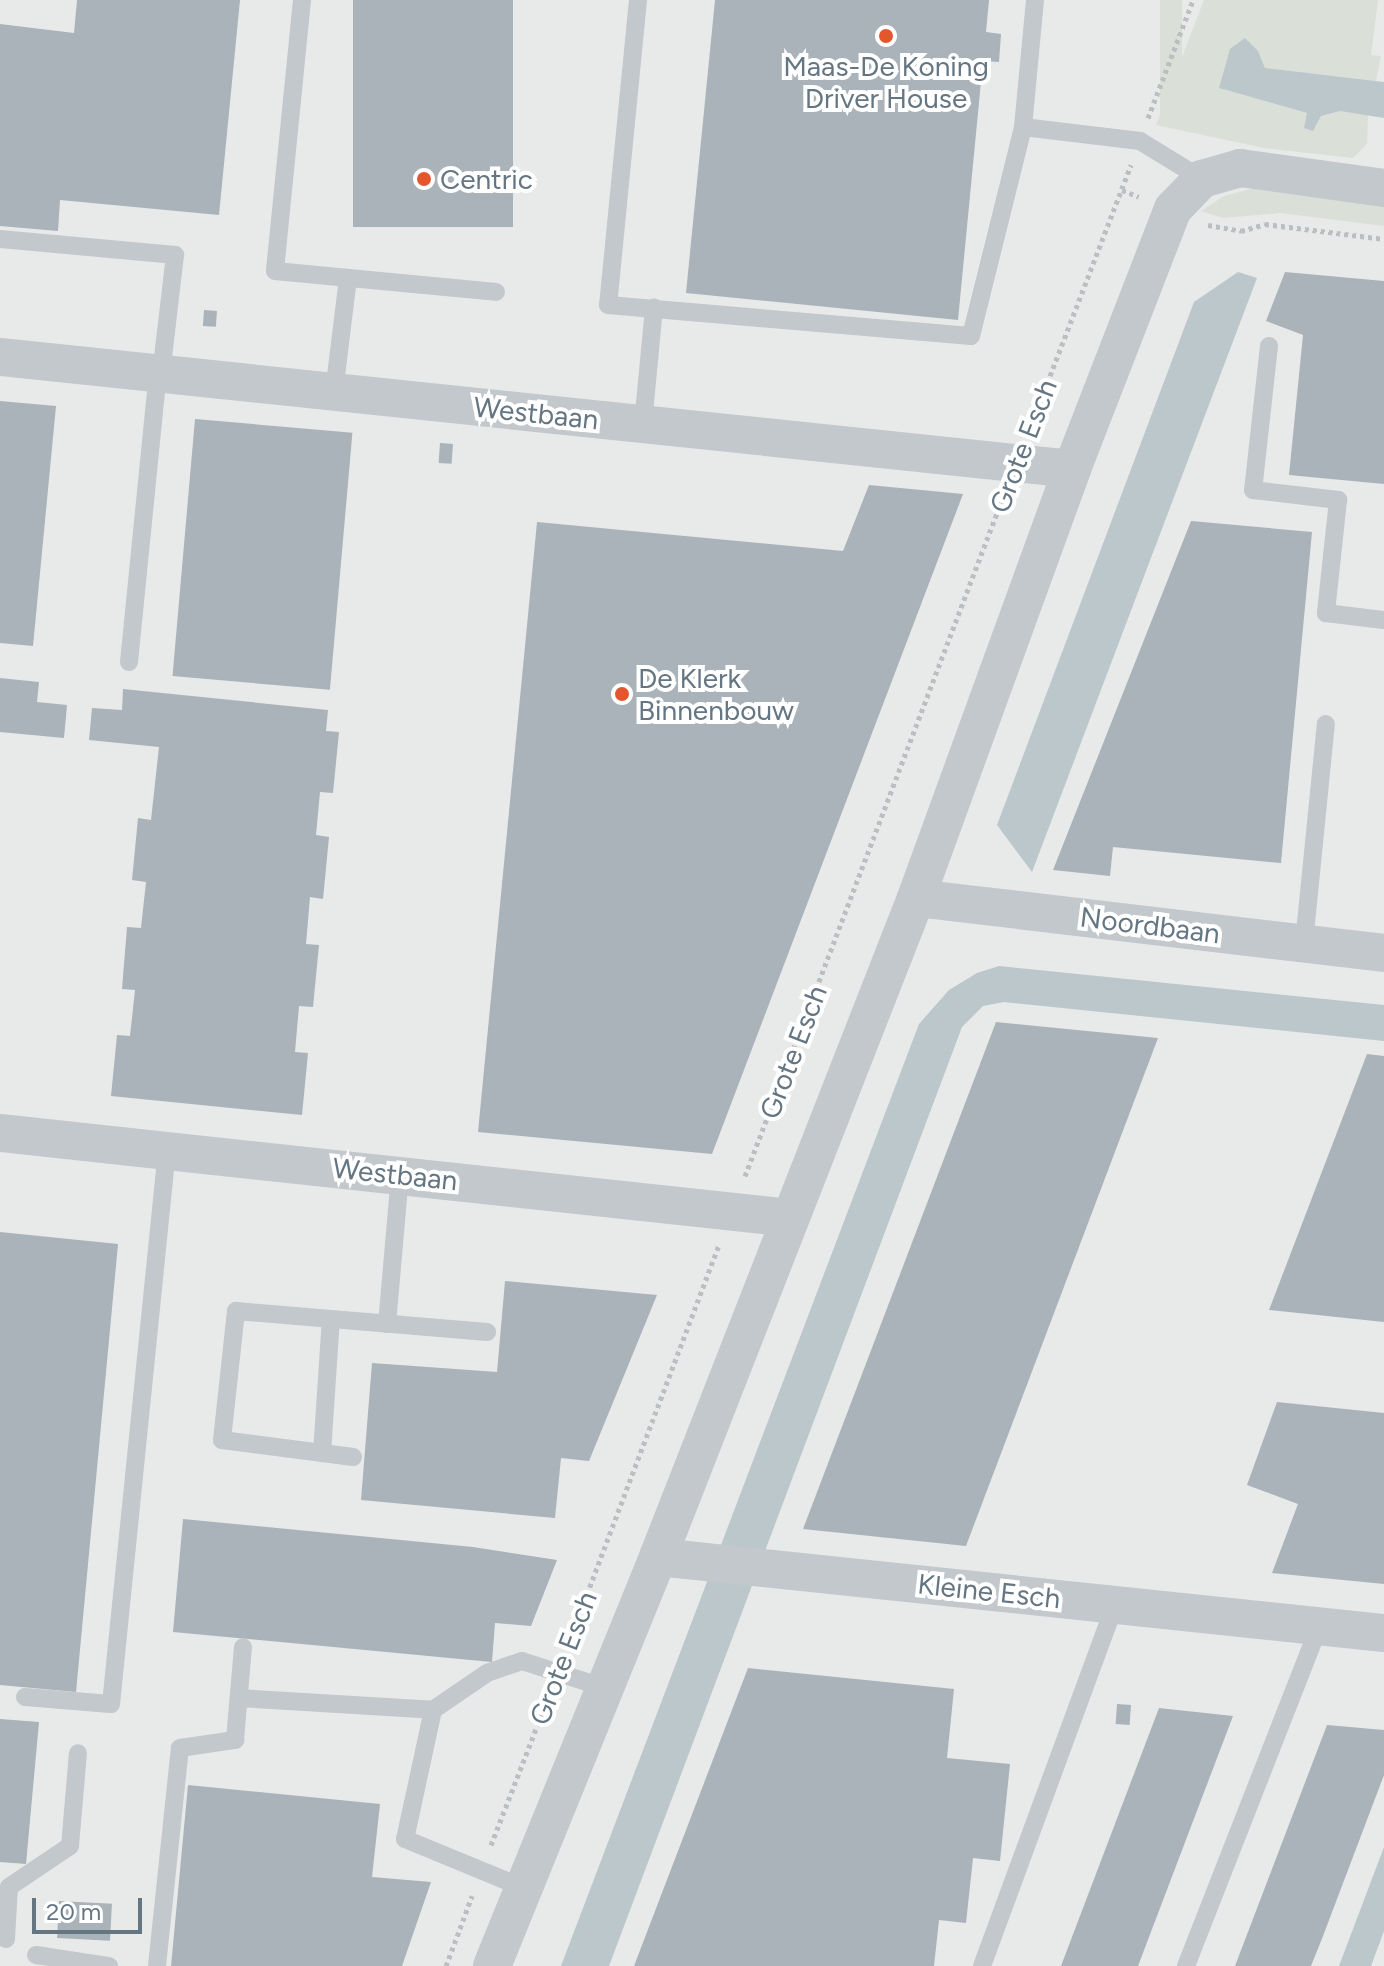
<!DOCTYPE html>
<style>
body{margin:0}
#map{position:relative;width:1384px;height:1966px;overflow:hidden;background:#fafaf8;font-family:Figtree,sans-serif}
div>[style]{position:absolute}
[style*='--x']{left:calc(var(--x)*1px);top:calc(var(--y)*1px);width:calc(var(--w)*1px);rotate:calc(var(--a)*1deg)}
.built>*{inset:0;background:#e8e9e9;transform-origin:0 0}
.green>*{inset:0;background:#dadfd7;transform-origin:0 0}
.water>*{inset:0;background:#bbc7cb}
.building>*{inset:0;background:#aab3b9;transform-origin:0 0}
.path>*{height:5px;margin-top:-2.5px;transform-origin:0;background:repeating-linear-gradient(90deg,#bbbfc2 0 4px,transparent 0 8px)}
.service>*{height:18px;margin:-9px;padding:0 9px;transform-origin:9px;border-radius:9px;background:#c3c8cc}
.minor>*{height:38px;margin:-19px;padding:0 19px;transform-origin:19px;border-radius:19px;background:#c3c8cc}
.dots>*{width:22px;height:22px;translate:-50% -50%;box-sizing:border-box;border:4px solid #fff;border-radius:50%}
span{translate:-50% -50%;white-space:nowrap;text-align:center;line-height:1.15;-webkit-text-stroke:8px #fff;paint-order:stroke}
.poi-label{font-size:28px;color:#657683}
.left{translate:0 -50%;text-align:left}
.street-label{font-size:28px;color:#657683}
.scale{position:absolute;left:32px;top:1898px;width:110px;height:36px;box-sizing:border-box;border:4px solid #657683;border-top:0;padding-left:10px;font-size:24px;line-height:28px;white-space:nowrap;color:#657683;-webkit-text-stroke:6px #fff;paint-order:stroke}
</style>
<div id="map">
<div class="built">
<i style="left:0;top:0;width:1384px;height:1966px"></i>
</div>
<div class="green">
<i style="left:1160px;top:0;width:22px;height:118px"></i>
<i style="clip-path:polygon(1204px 0,1378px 0,1371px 55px,1381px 56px,1376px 81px,1265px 68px,1258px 51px,1219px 88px,1307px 113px,1313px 131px,1321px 116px,1340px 111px,1368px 115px,1367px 144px,1353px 158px,1264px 148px,1156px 125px)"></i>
<i style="clip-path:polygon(1258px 187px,1384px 202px,1384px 226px,1281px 213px,1223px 218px,1201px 211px,1224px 196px)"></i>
</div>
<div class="water">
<i style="clip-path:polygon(1245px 38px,1258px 51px,1265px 68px,1384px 82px,1384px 118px,1340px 111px,1321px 116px,1313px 131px,1304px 128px,1307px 113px,1219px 88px,1230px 49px)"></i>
<i style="clip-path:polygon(1238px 272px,1257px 278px,1032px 872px,997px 825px,1194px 302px)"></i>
<i style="clip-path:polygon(999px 966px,1384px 1005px,1384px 1041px,1004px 1002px,983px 1006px,962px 1027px,609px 1966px,561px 1966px,919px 1024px,949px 990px,977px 973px)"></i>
<i style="clip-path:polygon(1384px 1847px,1384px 1931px,1371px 1966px,1339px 1966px)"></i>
</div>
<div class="building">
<i style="clip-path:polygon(77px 0,240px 0,219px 215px,60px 200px,58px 231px,0 226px,0 24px,74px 33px)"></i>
<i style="left:353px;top:0;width:160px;height:227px"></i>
<i style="clip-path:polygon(715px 0,989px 0,986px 32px,1001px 34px,999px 62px,983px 61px,958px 320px,686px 293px)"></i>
<i style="clip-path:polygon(1285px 272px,1384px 281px,1384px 484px,1289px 475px,1303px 335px,1266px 321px)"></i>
<i style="left:204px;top:310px;width:13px;height:16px;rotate:4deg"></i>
<i style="clip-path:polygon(0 401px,56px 406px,33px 646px,0 643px)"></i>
<i style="left:195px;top:419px;width:158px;height:258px;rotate:5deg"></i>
<i style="left:440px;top:443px;width:13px;height:20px;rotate:4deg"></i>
<i style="clip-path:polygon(869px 485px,963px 494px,712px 1154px,478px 1132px,537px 522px,843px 551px)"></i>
<i style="clip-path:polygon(1191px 521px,1312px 532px,1281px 863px,1113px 847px,1110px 876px,1053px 870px)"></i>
<i style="clip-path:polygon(0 678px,39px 682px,37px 702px,67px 705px,64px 738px,0 732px)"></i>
<i style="clip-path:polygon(123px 689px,328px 710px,326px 731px,339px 732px,333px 793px,320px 792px,316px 835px,329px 837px,323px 899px,310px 897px,306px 944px,319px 945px,313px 1007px,299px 1006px,295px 1052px,308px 1053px,302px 1115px,111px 1096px,117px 1035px,130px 1036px,135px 990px,122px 989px,127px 927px,141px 928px,146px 882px,132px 880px,138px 818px,151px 820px,159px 747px,89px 740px,92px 708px,122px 710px)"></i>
<i style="clip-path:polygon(996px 1022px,1158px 1038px,966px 1546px,803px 1529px)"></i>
<i style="clip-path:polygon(1367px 1054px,1384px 1056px,1384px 1322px,1269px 1310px)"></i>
<i style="clip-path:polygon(0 1232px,118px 1244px,76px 1692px,0 1685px)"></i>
<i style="clip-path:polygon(505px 1281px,657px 1295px,589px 1461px,561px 1458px,555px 1518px,361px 1500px,372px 1363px,497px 1372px)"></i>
<i style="clip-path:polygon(1277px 1402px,1384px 1413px,1384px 1584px,1272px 1573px,1298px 1504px,1247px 1485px)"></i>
<i style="clip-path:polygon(183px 1519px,473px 1547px,557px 1560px,531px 1626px,495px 1623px,492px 1662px,173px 1632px)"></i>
<i style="clip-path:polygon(748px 1668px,954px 1689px,947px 1758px,1010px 1764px,1000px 1861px,973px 1858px,966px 1923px,939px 1920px,934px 1966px,634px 1966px)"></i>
<i style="left:1117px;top:1704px;width:14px;height:20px;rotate:4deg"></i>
<i style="clip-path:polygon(1159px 1708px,1233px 1716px,1138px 1966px,1061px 1966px)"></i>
<i style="clip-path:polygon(0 1719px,39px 1722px,26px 1864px,0 1862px)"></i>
<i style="clip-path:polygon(1327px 1725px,1384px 1730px,1384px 1775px,1323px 1936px,1311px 1966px,1235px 1966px)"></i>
<i style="clip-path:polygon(188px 1785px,380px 1804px,372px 1877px,431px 1882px,402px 1966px,171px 1966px)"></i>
<i style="left:59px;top:1901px;width:53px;height:37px;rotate:3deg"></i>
</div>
<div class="path">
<i style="--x:1148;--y:118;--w:126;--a:-69.1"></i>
<i style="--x:1122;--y:190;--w:18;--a:22"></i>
<i style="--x:1208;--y:225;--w:34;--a:10"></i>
<i style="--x:1241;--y:231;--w:25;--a:-16"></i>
<i style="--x:1265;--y:224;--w:120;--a:7.2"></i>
<i style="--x:1030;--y:428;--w:282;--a:-69"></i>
<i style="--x:745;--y:1176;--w:726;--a:-69.19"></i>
<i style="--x:567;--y:1647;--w:430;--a:-69.3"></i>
<i style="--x:491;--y:1845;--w:158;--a:-68.8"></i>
<i style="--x:446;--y:1966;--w:75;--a:-69.6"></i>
</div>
<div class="service">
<i style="--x:302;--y:0;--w:272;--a:95.7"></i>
<i style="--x:275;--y:271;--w:222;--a:5.4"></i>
<i style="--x:638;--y:0;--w:306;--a:95.6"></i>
<i style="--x:608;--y:305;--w:364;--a:4.9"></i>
<i style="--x:971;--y:336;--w:215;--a:-76"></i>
<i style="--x:1023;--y:127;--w:128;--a:-84.6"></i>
<i style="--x:1023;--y:127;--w:118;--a:6.8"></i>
<i style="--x:1140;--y:141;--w:73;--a:31.5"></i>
<i style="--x:0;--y:239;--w:176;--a:5.2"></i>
<i style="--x:175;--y:255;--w:120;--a:96.7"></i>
<i style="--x:1269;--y:346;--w:145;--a:96.3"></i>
<i style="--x:1253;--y:490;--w:86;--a:6.7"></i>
<i style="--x:1338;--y:500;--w:114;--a:96.1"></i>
<i style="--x:1326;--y:613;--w:58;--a:6.9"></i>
<i style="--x:334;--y:392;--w:115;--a:-83"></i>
<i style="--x:643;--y:424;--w:117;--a:-84.6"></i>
<i style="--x:129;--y:662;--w:290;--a:-84.3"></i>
<i style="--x:1304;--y:943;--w:220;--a:-84.3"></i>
<i style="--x:387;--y:1324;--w:151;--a:-85"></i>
<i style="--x:322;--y:1453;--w:134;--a:-86.2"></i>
<i style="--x:353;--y:1457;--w:132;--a:-172.6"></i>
<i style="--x:222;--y:1440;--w:130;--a:-83.8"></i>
<i style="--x:236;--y:1311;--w:252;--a:4.8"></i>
<i style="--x:25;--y:1697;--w:86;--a:4.7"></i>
<i style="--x:111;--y:1704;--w:557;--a:-84.23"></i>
<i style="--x:239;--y:1698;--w:194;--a:3.5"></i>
<i style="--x:433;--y:1710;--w:132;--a:102.2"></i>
<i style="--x:405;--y:1839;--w:129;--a:22.4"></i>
<i style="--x:433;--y:1710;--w:65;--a:-34.4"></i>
<i style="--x:487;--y:1673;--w:37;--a:-19"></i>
<i style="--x:522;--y:1661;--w:87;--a:18"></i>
<i style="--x:6;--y:1939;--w:52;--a:-86.7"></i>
<i style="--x:9;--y:1887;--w:73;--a:-33.9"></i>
<i style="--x:70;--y:1846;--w:93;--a:-85.1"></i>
<i style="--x:36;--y:1955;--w:74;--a:8.6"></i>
<i style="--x:157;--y:1966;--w:219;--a:-84"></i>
<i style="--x:180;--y:1748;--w:56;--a:-8.3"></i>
<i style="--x:235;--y:1740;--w:93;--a:-85.1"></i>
<i style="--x:982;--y:1966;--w:386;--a:-69.8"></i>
<i style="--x:1186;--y:1966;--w:365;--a:-68.6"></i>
</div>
<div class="minor">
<i style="--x:0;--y:357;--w:1078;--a:5.96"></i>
<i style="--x:916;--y:898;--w:471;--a:6.7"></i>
<i style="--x:0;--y:1133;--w:795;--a:6.14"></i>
<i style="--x:658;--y:1557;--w:730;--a:5.98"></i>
<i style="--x:492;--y:1966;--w:441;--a:-67.9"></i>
<i style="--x:658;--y:1557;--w:708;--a:-68.62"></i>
<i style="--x:916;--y:898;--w:456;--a:-70"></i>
<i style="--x:1072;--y:469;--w:279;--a:-68.8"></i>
<i style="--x:1173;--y:209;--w:42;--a:-46"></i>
<i style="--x:1202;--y:179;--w:40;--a:-16"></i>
<i style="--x:1240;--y:168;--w:145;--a:7.9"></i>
</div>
<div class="dots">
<i style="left:886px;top:36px;background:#e4572e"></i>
<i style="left:424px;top:179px;background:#e4572e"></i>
<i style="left:622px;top:694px;background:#e4572e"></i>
</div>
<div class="poi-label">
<span style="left:886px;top:82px">Maas-De Koning<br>Driver House</span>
<span class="left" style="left:440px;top:179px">Centric</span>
<span class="left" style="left:638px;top:694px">De Klerk<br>Binnenbouw</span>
</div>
<div class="street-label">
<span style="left:536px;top:413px;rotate:6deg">Westbaan</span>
<span style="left:1023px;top:446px;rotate:-69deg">Grote Esch</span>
<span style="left:1150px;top:925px;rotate:7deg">Noordbaan</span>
<span style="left:793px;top:1052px;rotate:-69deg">Grote Esch</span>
<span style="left:395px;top:1174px;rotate:6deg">Westbaan</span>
<span style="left:989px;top:1591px;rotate:6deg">Kleine Esch</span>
<span style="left:563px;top:1658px;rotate:-69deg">Grote Esch</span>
</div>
<div class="scale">20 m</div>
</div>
